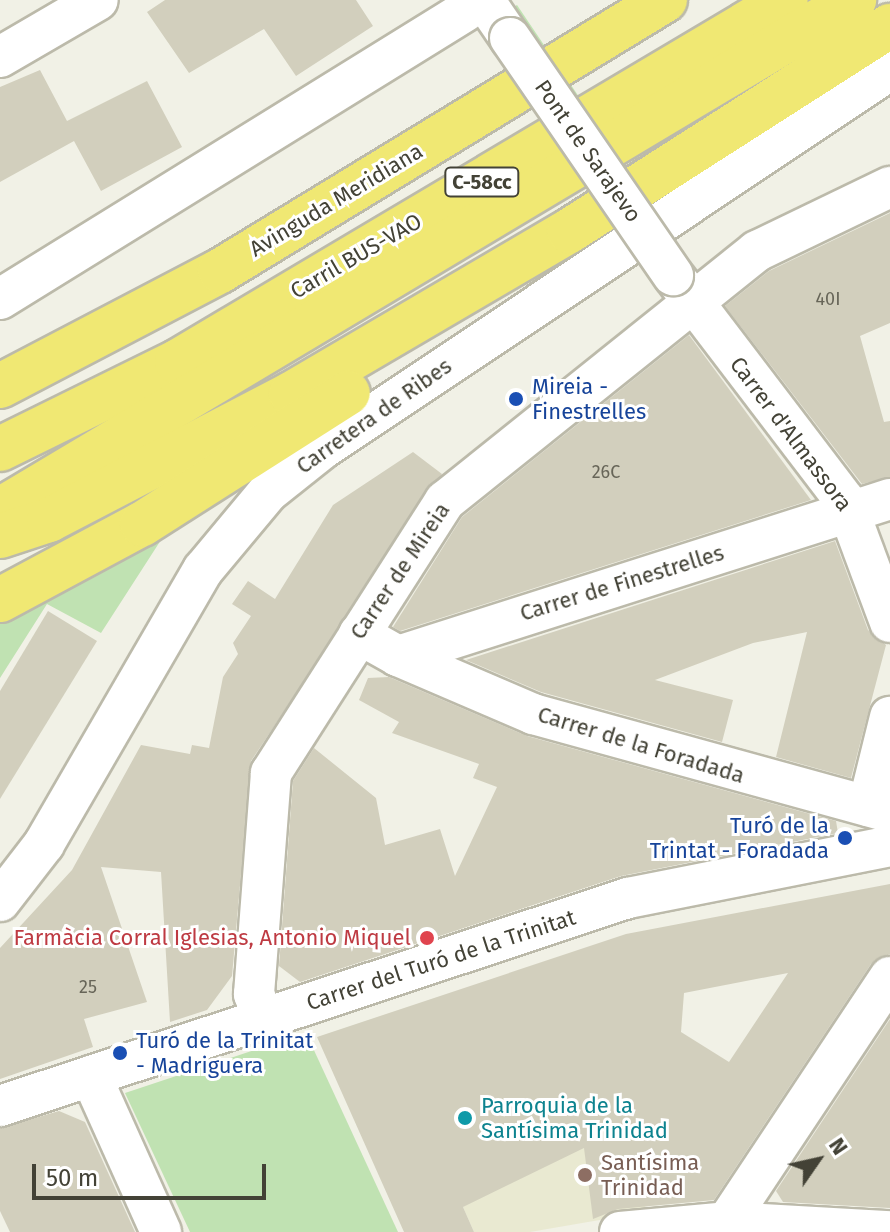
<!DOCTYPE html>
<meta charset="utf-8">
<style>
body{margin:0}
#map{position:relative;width:890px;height:1232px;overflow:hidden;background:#f1f1e6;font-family:"Fira Sans",sans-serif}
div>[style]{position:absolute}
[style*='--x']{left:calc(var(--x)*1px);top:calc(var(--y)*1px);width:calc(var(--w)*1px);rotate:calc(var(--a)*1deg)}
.education>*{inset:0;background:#e9e9d1}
.green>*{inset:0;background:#c0e2b2;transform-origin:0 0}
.building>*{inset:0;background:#d2cfbd}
.roads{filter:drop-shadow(2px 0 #bcbaaa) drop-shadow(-2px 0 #bcbaaa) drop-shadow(0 2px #bcbaaa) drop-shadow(0 -2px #bcbaaa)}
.minor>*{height:40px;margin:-20px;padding:0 20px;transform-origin:20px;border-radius:20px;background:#fff}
.highway>*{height:44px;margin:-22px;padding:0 22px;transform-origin:22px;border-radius:22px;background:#f0e873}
.bridges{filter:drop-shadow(2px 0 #bcbaaa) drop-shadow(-2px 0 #bcbaaa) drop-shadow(0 2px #bcbaaa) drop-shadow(0 -2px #bcbaaa)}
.minor-bridge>*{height:40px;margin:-20px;padding:0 20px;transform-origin:20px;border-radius:20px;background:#fff}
.dots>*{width:22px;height:22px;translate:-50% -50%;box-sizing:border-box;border:4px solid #fff;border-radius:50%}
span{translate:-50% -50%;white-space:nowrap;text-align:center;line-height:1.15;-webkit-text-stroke:6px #fff;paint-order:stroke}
.number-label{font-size:18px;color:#676558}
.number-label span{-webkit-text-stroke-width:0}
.shield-label span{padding:2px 6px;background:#fff;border:2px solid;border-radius:6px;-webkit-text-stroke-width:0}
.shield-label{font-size:20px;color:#434236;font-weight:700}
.street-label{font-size:22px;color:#434236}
.transit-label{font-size:22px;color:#164399}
.left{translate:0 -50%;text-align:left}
.right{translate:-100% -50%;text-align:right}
.health-label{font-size:22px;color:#be3a42}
.culture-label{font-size:22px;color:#0d838f}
.education-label{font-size:22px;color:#785e54}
.north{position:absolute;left:778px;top:1120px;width:80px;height:80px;-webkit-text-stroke:6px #fff;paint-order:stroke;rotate:56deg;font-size:22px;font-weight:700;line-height:32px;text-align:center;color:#434236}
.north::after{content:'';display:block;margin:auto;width:28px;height:36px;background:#434236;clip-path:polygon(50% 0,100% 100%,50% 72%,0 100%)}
.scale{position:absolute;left:32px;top:1164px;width:234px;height:36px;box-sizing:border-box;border:4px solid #434236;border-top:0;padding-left:10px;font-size:24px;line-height:28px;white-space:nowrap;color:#434236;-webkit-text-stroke:6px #fff;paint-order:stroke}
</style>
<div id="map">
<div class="education">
<i style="clip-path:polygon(631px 1093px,646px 1212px,530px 1232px,474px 1232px,463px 1207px)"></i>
</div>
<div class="green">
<i style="left:517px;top:5px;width:304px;height:6px;rotate:56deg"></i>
<i style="clip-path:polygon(170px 526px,101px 633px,47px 604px,0 678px,0 612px)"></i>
<i style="clip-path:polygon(306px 1033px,398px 1232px,190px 1232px,125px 1093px)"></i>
</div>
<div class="building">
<i style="clip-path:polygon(165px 0,356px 0,373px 26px,296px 76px,264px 29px,189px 73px,147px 12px)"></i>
<i style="clip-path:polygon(40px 70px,67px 121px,147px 81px,182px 147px,101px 191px,74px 141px,0 182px,0 87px)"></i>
<i style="clip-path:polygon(890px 213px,890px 323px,860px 336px,884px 422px,890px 421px,890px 477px,862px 484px,725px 306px,769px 271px)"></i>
<i style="clip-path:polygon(689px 335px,811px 500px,400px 631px,393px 627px,462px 517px)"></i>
<i style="clip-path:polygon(413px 452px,442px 474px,251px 761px,232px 976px,207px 1010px,170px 1022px,161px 872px,101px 867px,147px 1002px,84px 1019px,93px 1047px,0 1079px,0 948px,72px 870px,141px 745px,190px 754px,192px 745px,209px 748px,223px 677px,238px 654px,233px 643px,251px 616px,232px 604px,248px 581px,275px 599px,333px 505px)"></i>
<i style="clip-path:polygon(835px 541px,868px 630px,886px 645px,851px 778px,776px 757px,807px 632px,753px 643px,655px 680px,733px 700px,722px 742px,541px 692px,466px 660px)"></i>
<i style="clip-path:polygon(48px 611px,97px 641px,0 799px,0 691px)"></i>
<i style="clip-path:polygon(389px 677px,527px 736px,836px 821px,838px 833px,621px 876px,300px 982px,279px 966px,293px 781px,314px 748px,376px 798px,385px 845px,440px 829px,455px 876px,497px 787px,473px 778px,479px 764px,392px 733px,399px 722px,359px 700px,368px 678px)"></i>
<i style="clip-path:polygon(evenodd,890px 884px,890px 954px,871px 964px,714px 1200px,618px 1209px,593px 1219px,584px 1148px,463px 1207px,474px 1232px,404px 1232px,317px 1037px,626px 934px,890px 884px,788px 973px,729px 1062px,681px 1032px,684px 993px,788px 973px)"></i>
<i style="clip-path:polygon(890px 1019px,890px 1208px,783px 1202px,776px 1191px)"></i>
<i style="clip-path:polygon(59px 1111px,85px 1122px,135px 1232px,10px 1232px,0 1211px,0 1128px)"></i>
</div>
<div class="roads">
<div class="minor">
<i style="--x:484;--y:0;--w:46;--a:55.6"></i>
<i style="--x:0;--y:57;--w:113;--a:-30.2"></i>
<i style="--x:676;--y:279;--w:279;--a:52.7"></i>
<i style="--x:845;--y:501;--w:129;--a:69.6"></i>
<i style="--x:0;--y:299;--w:546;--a:-31.74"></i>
<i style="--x:359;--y:634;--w:45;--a:29.4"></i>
<i style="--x:398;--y:656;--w:516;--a:-17.7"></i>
<i style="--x:398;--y:656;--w:147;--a:23.2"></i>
<i style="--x:533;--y:714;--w:370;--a:15.4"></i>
<i style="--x:868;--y:806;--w:92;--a:-76.1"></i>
<i style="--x:0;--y:901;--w:72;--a:-52.3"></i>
<i style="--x:44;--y:844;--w:317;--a:-59.9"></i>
<i style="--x:203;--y:570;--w:102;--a:-50.2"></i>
<i style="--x:268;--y:492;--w:69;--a:-38.5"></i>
<i style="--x:322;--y:449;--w:683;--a:-33.71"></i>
<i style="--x:264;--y:1018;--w:26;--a:-113"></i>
<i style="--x:254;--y:994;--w:222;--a:-85.6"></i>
<i style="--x:271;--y:773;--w:323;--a:-57.4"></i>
<i style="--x:445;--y:501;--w:400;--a:-38.7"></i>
<i style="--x:757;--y:251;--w:148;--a:-25.7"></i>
<i style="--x:91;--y:1076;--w:171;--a:65.8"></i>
<i style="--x:0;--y:1106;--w:662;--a:-18.33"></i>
<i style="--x:628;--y:898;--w:267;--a:-11.2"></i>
<i style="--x:727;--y:1222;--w:294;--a:-56.4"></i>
<i style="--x:620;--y:1232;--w:107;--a:-5.3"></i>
<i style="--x:727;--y:1222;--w:163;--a:3.2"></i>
</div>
<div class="highway">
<i style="--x:0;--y:386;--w:248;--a:-27.6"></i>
<i style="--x:220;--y:271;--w:521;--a:-31.34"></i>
<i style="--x:0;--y:449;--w:197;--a:-26.2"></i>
<i style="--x:177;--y:362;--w:708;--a:-30.73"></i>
<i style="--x:0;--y:510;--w:995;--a:-30.85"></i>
<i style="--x:0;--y:536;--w:52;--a:-18.1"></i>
<i style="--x:49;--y:520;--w:273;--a:-27.5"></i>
<i style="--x:291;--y:394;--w:322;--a:-30.4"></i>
<i style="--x:569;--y:231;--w:381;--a:-32.6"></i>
<i style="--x:0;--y:600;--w:161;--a:-28.2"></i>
<i style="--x:142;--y:524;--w:244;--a:-32.5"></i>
</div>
</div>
<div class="bridges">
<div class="minor-bridge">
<i style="--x:510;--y:38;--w:288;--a:55.5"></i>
</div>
</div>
<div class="dots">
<i style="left:516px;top:399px;background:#1a4fb4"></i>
<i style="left:845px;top:838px;background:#1a4fb4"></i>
<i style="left:427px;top:938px;background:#e0444e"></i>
<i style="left:120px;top:1053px;background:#1a4fb4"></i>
<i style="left:465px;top:1118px;background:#0f9aa8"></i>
<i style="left:585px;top:1175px;background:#8d6e63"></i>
</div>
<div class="number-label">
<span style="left:828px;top:299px">40I</span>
<span style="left:606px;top:472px">26C</span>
<span style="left:88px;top:987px">25</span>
</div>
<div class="shield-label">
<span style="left:482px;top:182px">C-58cc</span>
</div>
<div class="street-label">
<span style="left:588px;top:151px;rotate:55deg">Pont de Sarajevo</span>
<span style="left:336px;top:200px;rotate:-31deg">Avinguda Meridiana</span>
<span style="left:356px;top:256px;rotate:-30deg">Carril BUS-VAO</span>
<span style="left:374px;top:416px;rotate:-35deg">Carretera de Ribes</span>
<span style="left:791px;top:434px;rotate:53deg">Carrer d'Almassora</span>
<span style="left:400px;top:571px;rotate:-56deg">Carrer de Mireia</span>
<span style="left:622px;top:583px;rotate:-17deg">Carrer de Finestrelles</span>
<span style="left:641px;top:745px;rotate:17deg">Carrer de la Foradada</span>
<span style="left:441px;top:960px;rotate:-18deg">Carrer del Turó de la Trinitat</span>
</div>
<div class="transit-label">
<span class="left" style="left:532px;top:399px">Mireia -<br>Finestrelles</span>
<span class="right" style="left:829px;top:838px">Turó de la<br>Trintat - Foradada</span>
<span class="left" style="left:136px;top:1053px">Turó de la Trinitat<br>- Madriguera</span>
</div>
<div class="health-label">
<span class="right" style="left:411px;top:938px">Farmàcia Corral Iglesias, Antonio Miquel</span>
</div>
<div class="culture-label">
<span class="left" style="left:481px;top:1118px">Parroquia de la<br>Santísima Trinidad</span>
</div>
<div class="education-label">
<span class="left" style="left:601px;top:1175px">Santísima<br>Trinidad</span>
</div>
<div class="north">N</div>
<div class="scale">50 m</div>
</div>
